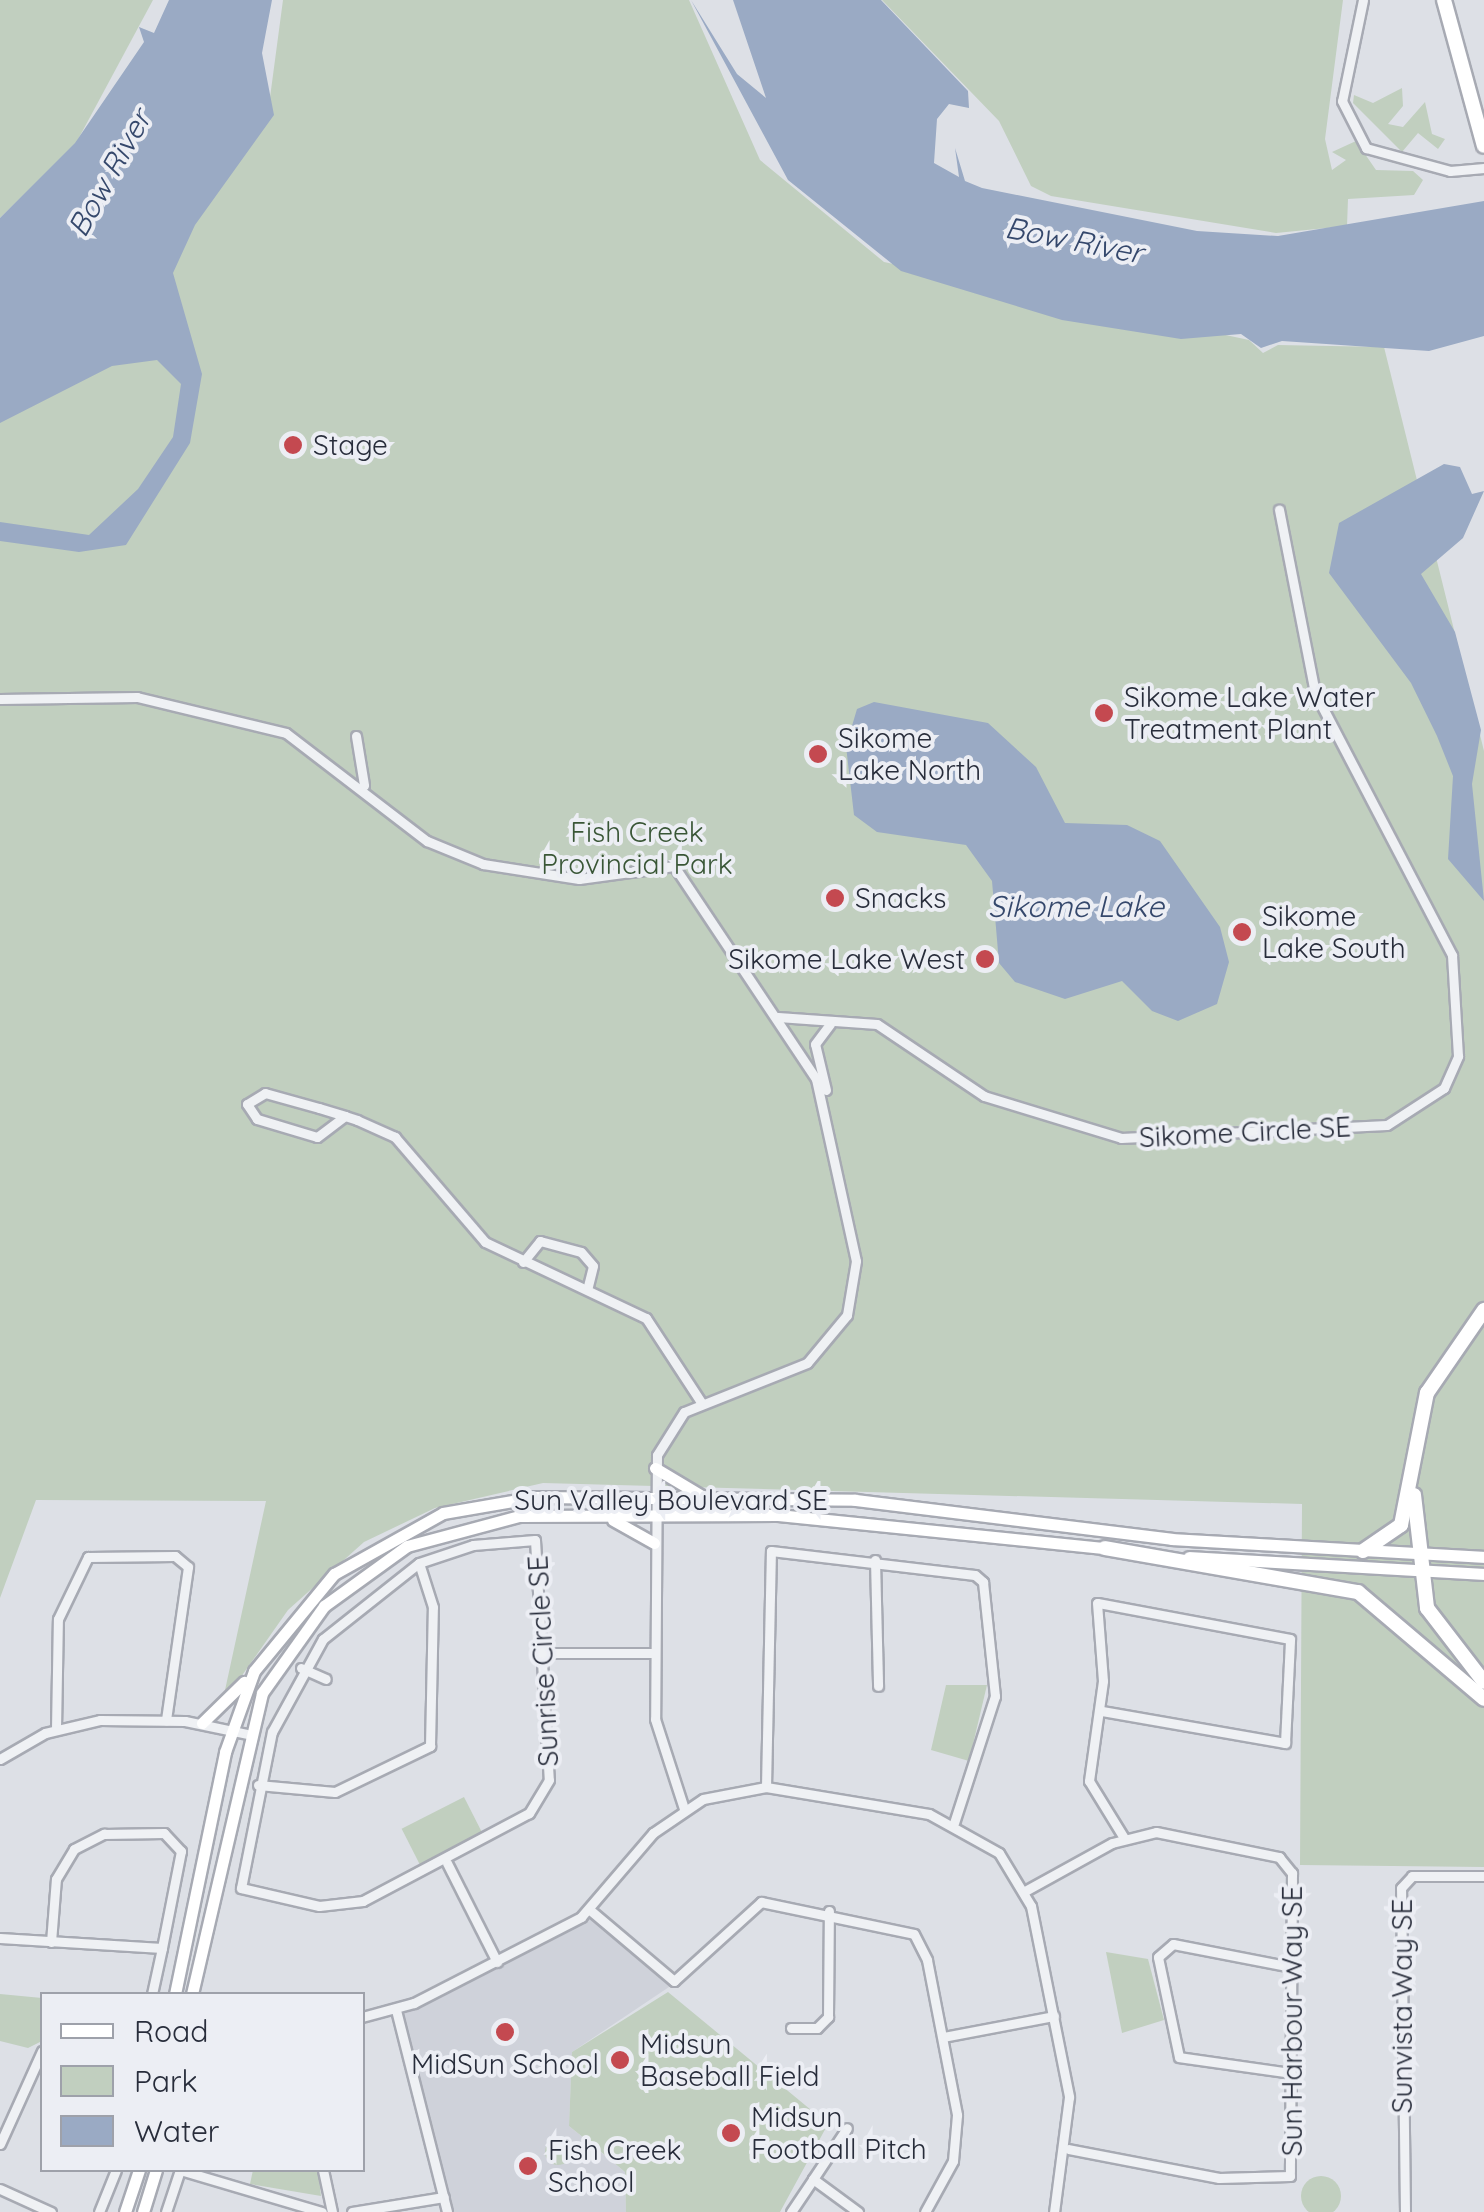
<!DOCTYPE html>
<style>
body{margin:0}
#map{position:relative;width:1484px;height:2212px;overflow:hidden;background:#dde0e6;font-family:Quicksand,sans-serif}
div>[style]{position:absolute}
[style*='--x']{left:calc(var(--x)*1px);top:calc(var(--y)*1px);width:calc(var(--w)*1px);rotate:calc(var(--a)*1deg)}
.built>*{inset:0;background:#cfd2da}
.green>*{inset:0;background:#c1cfbf;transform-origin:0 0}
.round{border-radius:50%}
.water>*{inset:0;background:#9aaac4}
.roads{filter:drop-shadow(2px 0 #a7aab3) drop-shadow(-2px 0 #a7aab3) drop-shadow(0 2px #a7aab3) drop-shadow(0 -2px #a7aab3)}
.minor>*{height:9px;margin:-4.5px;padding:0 4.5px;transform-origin:4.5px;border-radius:4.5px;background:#eff1f4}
.major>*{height:11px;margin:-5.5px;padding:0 5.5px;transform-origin:5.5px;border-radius:5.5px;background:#fff}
.highway>*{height:14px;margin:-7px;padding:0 7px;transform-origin:7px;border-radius:7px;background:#fff}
.dots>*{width:28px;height:28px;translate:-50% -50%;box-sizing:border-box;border:5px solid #eceef4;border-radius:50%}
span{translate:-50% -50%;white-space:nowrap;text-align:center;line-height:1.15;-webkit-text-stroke:8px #eceef4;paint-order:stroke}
.poi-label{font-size:28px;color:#282d3b}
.left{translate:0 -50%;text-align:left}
.right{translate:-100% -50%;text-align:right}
.park-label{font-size:28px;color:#395636}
.street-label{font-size:28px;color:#282d3b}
.water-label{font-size:30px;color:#35486c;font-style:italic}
.legend{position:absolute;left:40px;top:1992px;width:325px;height:180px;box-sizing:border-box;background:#eceef4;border:2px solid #9ea1aa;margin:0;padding:12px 18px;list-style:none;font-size:30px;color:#282d3b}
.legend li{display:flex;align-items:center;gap:20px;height:50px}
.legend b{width:50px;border:2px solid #9ea1aa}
</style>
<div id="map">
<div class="built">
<i style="clip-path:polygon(590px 1910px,678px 1981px,572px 2052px,569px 2126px,625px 2172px,626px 2212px,447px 2212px,396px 2010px)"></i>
</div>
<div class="green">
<i style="clip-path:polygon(0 0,153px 0,75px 145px,0 218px)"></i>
<i style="clip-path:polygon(283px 0,689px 0,760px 160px,884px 262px,1249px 340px,1263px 353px,1278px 345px,1384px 347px,1484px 751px,1484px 1867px,1300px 1865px,1302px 1504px,543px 1483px,435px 1508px,364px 1542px,288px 1610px,222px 1704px,266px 1501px,36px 1500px,0 1598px,0 369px,269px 105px)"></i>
<i style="clip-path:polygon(882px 0,1343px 0,1325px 139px,1332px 170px,1346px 160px,1332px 152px,1356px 141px,1376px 170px,1413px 171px,1423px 180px,1414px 195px,1348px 199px,1347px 226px,1276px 233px,1051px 196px,1031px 186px,999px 121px)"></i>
<i style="clip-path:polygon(1402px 88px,1403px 106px,1388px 124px,1403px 127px,1425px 102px,1432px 134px,1445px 139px,1438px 149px,1418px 133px,1402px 152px,1353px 103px,1354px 95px,1373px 103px)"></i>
<i style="clip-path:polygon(946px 1685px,987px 1685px,969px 1761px,931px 1750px)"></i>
<i style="left:464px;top:1797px;width:42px;height:70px;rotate:63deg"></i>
<i style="clip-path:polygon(1106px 1952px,1148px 1959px,1164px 2020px,1122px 2033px)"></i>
<i style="clip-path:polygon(668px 1992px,828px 2124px,780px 2212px,626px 2212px,625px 2172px,594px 2146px,593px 2157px,582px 2157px,590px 2143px,569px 2126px,572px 2052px)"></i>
<i style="clip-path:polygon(0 1994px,42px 1998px,42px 2041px,28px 2048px,0 2041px)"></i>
<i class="round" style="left:545px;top:2139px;width:26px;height:26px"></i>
<i style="clip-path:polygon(253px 2170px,318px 2170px,321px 2196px,250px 2184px)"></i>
<i class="round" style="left:1301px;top:2176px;width:40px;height:40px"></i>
</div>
<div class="water">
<i style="clip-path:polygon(169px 0,272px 0,262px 53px,274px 115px,195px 225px,173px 273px,202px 374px,190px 443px,126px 545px,79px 552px,0 541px,0 522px,89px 535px,138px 489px,173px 437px,181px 384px,157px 360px,112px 366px,0 423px,0 218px,75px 143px,144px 42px,139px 27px,154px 33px)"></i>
<i style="clip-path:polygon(691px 0,737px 74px,766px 98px,733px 0,881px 0,968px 91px,969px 108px,949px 104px,937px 119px,934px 163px,959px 177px,955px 148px,965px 181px,982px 188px,1197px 231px,1278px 236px,1484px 201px,1484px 336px,1429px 351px,1282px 341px,1261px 348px,1241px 334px,1181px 339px,1062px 320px,901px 271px,788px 180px)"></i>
<i style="clip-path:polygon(1444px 464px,1460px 467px,1472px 494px,1484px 491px,1463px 538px,1421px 574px,1455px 632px,1481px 730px,1472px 784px,1484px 901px,1448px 859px,1453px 776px,1437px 736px,1411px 683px,1329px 573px,1339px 523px)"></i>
<i style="clip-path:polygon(874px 702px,988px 723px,1036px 767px,1065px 823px,1127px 825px,1160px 841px,1220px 927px,1229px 962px,1217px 1004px,1178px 1021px,1152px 1011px,1122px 981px,1065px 999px,1015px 982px,999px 963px,992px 881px,966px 845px,877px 832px,854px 815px,846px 746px,857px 709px)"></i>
</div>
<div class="roads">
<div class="minor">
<i style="--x:1363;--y:0;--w:103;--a:101.7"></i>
<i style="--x:1342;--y:101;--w:53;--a:62.9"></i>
<i style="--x:1366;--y:148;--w:87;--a:15.3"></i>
<i style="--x:1450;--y:171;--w:34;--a:-5"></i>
<i style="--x:0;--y:699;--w:137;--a:-0.8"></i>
<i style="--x:137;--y:697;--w:153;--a:13.6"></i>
<i style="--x:286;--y:733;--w:178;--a:37.5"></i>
<i style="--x:427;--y:841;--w:61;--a:22.3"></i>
<i style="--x:483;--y:864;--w:97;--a:8.9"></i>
<i style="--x:579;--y:879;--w:96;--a:-7.8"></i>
<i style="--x:674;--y:866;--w:256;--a:56.3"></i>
<i style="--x:816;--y:1079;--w:186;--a:77.6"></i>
<i style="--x:856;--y:1261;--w:55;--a:99.5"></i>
<i style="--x:847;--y:1315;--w:62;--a:129.8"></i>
<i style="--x:807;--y:1363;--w:132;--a:158.3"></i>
<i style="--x:684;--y:1412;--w:51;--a:122.1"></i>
<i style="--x:657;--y:1455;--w:264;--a:90.4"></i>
<i style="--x:655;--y:1719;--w:95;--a:72.1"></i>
<i style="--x:356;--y:736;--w:50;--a:80.7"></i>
<i style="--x:778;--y:1017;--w:99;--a:4"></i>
<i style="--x:877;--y:1024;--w:129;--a:33.9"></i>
<i style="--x:984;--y:1096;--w:143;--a:17"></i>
<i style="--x:1121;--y:1138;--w:266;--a:-2.8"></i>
<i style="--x:1387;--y:1125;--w:68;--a:-33"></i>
<i style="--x:1444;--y:1088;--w:35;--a:-66"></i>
<i style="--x:1458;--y:1056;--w:101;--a:-93.4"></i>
<i style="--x:1452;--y:955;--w:296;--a:-117.6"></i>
<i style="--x:1315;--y:693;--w:187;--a:-101.1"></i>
<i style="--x:826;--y:1090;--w:47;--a:-103.4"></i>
<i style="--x:815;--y:1044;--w:25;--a:-53"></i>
<i style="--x:345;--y:1116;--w:35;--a:143"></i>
<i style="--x:317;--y:1137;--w:63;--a:-163.3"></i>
<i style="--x:257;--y:1119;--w:18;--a:-124"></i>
<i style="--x:247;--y:1104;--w:21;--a:-31"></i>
<i style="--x:265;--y:1093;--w:56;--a:15.5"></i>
<i style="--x:319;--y:1108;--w:27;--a:17"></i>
<i style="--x:345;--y:1116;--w:13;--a:18"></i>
<i style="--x:357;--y:1120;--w:42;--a:24.1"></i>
<i style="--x:395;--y:1137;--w:138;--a:49.4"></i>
<i style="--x:485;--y:1242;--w:178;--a:25.3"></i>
<i style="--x:646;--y:1318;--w:100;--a:56.8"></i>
<i style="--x:523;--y:1262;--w:27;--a:-51"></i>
<i style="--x:540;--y:1241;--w:42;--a:15"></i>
<i style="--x:581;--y:1252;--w:18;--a:49"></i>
<i style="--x:593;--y:1266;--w:21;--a:104"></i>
<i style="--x:535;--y:1540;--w:240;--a:86.7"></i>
<i style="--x:549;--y:1780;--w:39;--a:121"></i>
<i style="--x:529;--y:1813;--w:188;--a:152.1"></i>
<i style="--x:363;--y:1901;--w:44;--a:173.5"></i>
<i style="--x:319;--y:1906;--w:80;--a:-167"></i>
<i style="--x:241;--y:1888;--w:159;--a:-78.8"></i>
<i style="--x:272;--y:1732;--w:106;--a:-61.3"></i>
<i style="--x:323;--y:1639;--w:122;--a:-38.4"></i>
<i style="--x:419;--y:1563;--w:57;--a:-18.4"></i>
<i style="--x:473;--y:1545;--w:62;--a:-4.6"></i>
<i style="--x:875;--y:1560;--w:126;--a:88.6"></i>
<i style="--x:541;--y:1653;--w:113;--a:0"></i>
<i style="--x:301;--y:1668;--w:27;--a:24"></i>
<i style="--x:1102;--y:1711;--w:186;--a:9.9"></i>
<i style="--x:1285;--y:1743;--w:104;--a:-87.2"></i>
<i style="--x:1290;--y:1639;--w:196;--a:-169.4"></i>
<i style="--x:1097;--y:1603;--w:78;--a:85.6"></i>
<i style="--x:1103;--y:1681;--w:101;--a:98"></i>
<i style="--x:1089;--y:1781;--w:67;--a:58.4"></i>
<i style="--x:56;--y:1729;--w:110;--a:-89"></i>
<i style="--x:58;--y:1619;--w:69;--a:-64.2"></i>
<i style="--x:88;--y:1557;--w:87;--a:-0.7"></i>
<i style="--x:175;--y:1556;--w:17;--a:40"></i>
<i style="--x:188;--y:1567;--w:155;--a:98.2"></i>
<i style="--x:0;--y:1759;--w:52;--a:-30"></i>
<i style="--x:45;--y:1733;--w:57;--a:-13.3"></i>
<i style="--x:100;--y:1720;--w:85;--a:0.7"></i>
<i style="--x:185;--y:1721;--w:63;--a:11.8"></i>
<i style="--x:258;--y:1785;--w:77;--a:5.2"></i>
<i style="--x:335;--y:1792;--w:106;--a:-25.8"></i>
<i style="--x:430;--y:1746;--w:139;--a:-88.8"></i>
<i style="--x:433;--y:1607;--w:46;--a:-107.7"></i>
<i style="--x:766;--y:1787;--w:236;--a:-88.8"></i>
<i style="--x:771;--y:1551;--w:205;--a:6.7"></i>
<i style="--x:975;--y:1575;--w:11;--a:41"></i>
<i style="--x:983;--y:1582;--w:115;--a:84"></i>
<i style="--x:995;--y:1696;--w:133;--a:107.9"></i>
<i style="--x:447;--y:1863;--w:111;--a:63.2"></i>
<i style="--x:1025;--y:1891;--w:99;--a:-28.9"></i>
<i style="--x:1112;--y:1843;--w:45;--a:-14"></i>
<i style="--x:1156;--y:1832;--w:126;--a:11.5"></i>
<i style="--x:1279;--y:1857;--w:21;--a:51"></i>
<i style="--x:1292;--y:1873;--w:303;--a:90.4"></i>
<i style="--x:1290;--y:2176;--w:71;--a:178.4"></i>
<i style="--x:1219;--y:2178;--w:153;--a:-169.1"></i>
<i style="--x:590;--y:1910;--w:110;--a:40.2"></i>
<i style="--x:674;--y:1981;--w:118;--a:-42.2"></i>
<i style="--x:761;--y:1902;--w:156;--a:11.8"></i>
<i style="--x:914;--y:1934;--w:29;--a:63"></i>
<i style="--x:927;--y:1960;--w:158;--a:79"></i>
<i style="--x:957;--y:2115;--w:46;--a:95"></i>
<i style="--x:953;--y:2161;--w:58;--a:118.8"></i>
<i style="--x:0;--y:1938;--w:162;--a:3.5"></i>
<i style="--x:162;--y:1948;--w:47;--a:102.3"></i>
<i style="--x:51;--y:1942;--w:63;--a:-85.5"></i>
<i style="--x:56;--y:1879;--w:35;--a:-59"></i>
<i style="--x:74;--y:1849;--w:34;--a:-27"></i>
<i style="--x:104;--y:1834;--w:60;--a:-1"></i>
<i style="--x:164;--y:1833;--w:25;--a:47"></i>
<i style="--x:181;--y:1851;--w:99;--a:101.1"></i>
<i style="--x:396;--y:2010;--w:208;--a:75.8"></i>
<i style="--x:362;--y:2017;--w:54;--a:-15.1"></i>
<i style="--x:414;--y:2003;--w:188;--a:-27.2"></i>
<i style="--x:581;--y:1917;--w:111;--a:-49.4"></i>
<i style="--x:653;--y:1833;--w:60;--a:-34.2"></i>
<i style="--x:703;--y:1799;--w:64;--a:-10.8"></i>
<i style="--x:766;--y:1787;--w:165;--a:9.4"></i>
<i style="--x:929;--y:1814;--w:80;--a:29.1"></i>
<i style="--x:999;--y:1853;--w:62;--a:58.9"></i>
<i style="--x:1031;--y:1906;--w:195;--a:78.7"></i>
<i style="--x:1069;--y:2097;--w:116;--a:97.4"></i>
<i style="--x:791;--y:2028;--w:26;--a:0"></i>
<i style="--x:817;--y:2028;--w:16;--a:-45"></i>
<i style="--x:828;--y:2017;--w:106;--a:-89.5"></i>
<i style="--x:943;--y:2037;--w:113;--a:-10.7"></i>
<i style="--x:1291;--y:2073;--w:113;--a:-171.9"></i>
<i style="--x:1179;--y:2057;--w:102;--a:-101.9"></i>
<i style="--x:1158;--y:1957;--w:20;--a:-41"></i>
<i style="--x:1173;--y:1944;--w:120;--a:11"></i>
<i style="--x:0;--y:2144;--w:102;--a:-65.7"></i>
<i style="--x:323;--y:2170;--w:43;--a:77.9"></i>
<i style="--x:813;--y:2179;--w:61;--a:-56.3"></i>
<i style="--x:0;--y:2189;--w:56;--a:24.3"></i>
<i style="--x:99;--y:2212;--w:45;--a:-68"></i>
<i style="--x:166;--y:2212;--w:44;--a:-71.6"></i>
<i style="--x:180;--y:2170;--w:148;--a:16.5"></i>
<i style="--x:352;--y:2212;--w:93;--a:-9.3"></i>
<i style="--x:791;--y:2212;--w:40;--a:-56"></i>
<i style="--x:813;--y:2179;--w:56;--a:36.3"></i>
<i style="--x:1405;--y:2212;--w:324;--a:-90.7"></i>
<i style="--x:1401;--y:1888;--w:16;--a:-47"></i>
<i style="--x:1412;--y:1876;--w:72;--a:0"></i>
</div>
<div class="major">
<i style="--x:655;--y:1468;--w:55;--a:30.8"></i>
<i style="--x:613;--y:1520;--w:47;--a:29.3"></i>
<i style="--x:1189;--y:1557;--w:295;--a:3.3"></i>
<i style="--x:202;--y:1723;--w:59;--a:-44.3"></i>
<i style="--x:175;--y:1994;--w:247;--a:-78.3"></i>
<i style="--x:225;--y:1752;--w:86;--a:-70.3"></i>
<i style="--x:254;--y:1671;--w:126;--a:-50.5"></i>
<i style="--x:334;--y:1574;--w:125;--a:-29.2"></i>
<i style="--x:443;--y:1513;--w:94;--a:-9.8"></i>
<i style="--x:536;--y:1497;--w:319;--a:0.5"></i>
<i style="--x:855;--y:1500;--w:319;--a:7"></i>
<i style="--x:1172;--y:1539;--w:313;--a:3.3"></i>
<i style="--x:192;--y:1994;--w:309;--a:-76.9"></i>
<i style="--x:262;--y:1693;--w:107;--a:-54.5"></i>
<i style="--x:324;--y:1606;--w:102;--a:-35.9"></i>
<i style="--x:407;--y:1546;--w:116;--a:-15"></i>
<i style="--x:519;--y:1516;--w:259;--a:-0.2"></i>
<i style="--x:778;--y:1515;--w:334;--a:5.8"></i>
<i style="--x:125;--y:2212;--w:44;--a:-71.6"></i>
<i style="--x:143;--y:2212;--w:44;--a:-72.8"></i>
</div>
<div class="highway">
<i style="--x:1444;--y:0;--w:151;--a:74.7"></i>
<i style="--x:1414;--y:1495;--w:114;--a:83.4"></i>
<i style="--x:1427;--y:1608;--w:93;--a:52.4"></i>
<i style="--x:1105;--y:1548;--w:257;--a:9.9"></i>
<i style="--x:1358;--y:1592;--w:165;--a:40.3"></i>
<i style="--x:1363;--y:1551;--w:46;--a:-34.4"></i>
<i style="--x:1401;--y:1525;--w:135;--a:-78.9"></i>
<i style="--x:1427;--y:1393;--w:101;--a:-55.5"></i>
</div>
</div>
<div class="dots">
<i style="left:293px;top:445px;background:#c44950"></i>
<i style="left:1104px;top:713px;background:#c44950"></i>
<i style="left:818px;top:754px;background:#c44950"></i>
<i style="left:835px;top:898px;background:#c44950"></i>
<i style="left:1242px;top:932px;background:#c44950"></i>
<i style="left:985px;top:959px;background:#c44950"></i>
<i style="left:505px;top:2032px;background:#c44950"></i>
<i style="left:620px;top:2060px;background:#c44950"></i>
<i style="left:731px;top:2133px;background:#c44950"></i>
<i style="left:528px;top:2166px;background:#c44950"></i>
</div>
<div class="poi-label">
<span class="left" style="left:313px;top:445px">Stage</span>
<span class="left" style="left:1124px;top:713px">Sikome Lake Water<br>Treatment Plant</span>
<span class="left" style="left:838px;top:754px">Sikome<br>Lake North</span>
<span class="left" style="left:855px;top:898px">Snacks</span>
<span class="left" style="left:1262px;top:932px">Sikome<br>Lake South</span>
<span class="right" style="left:965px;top:959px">Sikome Lake West</span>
<span class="left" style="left:640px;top:2060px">Midsun<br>Baseball Field</span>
<span style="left:505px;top:2064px">MidSun School</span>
<span class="left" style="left:751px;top:2133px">Midsun<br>Football Pitch</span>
<span class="left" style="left:548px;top:2166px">Fish Creek<br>School</span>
</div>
<div class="park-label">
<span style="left:637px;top:848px">Fish Creek<br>Provincial Park</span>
</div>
<div class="street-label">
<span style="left:1245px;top:1132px;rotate:-3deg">Sikome Circle SE</span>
<span style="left:671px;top:1500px">Sun Valley Boulevard SE</span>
<span style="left:543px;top:1661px;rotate:-93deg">Sunrise Circle SE</span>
<span style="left:1402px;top:2006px;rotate:-90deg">Sunvista Way SE</span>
<span style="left:1292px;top:2021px;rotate:-90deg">Sun Harbour Way SE</span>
</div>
<div class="water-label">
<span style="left:109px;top:173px;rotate:-61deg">Bow River</span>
<span style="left:1074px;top:240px;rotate:11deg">Bow River</span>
<span style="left:1076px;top:906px">Sikome Lake</span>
</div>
<ul class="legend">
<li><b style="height:12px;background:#fff"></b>Road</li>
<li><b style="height:28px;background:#c1cfbf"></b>Park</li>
<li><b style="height:28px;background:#9aaac4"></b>Water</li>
</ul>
</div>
